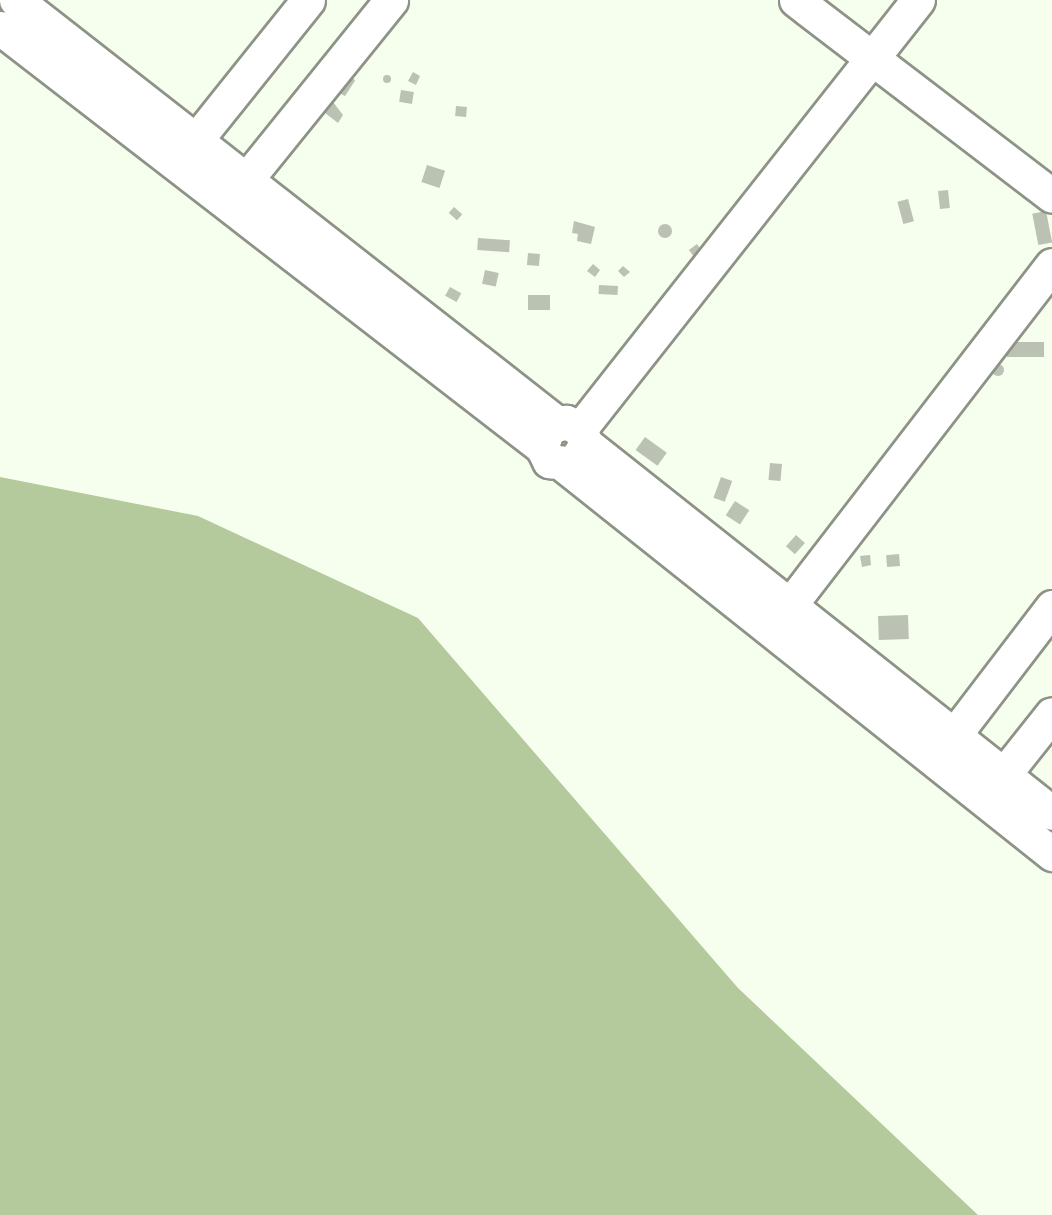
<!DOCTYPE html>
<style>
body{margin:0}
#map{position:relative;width:1052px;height:1215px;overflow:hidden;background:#f6feee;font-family:"Noto Sans",sans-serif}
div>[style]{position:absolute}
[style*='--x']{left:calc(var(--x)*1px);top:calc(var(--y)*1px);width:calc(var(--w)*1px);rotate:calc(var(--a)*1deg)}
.water>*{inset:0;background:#b4ca9c}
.building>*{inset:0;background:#bbc2b3;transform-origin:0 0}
.round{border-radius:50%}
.roads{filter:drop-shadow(2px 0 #8d9386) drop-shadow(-2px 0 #8d9386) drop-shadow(0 2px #8d9386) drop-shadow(0 -2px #8d9386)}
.minor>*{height:33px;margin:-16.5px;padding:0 16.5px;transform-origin:16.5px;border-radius:16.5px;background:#fff}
span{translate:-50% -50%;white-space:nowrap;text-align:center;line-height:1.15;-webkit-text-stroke:7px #fff;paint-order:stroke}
</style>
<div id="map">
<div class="water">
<i style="clip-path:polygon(0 477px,198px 516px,418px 618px,738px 988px,978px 1215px,0 1215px)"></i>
</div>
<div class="building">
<i style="left:341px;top:71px;width:17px;height:19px;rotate:33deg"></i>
<i style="clip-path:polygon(413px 72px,420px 76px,416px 85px,408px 81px)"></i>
<i class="round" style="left:383px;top:75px;width:8px;height:8px"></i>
<i style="left:401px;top:90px;width:13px;height:12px;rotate:9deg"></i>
<i style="clip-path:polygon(333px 102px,343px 115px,338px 123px,325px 113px)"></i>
<i style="left:456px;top:106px;width:11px;height:10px;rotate:5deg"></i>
<i style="left:427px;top:165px;width:19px;height:18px;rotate:18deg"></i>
<i style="left:948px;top:190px;width:18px;height:10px;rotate:84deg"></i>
<i style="left:908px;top:199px;width:23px;height:11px;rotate:75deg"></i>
<i style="left:454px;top:207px;width:11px;height:8px;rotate:41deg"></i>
<i style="left:1046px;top:211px;width:32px;height:14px;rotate:79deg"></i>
<i style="clip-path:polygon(574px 221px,595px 227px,591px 244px,577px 241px,578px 234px,572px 233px)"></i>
<i class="round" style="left:658px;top:224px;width:14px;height:14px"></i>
<i style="left:478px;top:238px;width:32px;height:12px;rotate:4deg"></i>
<i style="left:697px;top:244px;width:9px;height:10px;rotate:54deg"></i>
<i style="left:528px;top:253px;width:12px;height:12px;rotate:5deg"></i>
<i style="clip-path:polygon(593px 264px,600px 270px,595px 277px,587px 271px)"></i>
<i style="clip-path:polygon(623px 266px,630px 272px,624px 277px,618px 271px)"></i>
<i style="left:485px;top:270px;width:14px;height:14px;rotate:12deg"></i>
<i style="left:599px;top:285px;width:19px;height:9px;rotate:3deg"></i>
<i style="left:450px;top:287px;width:13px;height:10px;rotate:29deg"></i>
<i style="left:528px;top:295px;width:22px;height:15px"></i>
<i style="left:1044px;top:342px;width:15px;height:37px;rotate:90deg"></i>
<i class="round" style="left:992px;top:364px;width:12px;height:12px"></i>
<i style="left:645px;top:437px;width:27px;height:16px;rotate:36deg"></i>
<i style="left:770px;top:463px;width:12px;height:17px;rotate:5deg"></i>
<i style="left:721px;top:477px;width:12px;height:22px;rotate:20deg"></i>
<i style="left:735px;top:501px;width:17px;height:17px;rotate:33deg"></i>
<i style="left:796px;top:535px;width:12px;height:15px;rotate:42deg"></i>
<i style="left:899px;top:554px;width:12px;height:13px;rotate:85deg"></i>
<i style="clip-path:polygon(870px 555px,871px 565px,862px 567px,860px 556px)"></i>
<i style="left:908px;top:615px;width:24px;height:30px;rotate:88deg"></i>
</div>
<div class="roads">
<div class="minor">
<i style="--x:16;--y:0;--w:687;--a:38.02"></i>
<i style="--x:796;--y:0;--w:322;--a:37.4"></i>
<i style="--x:0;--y:28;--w:685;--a:37.71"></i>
<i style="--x:542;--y:447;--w:16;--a:63"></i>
<i style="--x:549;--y:461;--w:24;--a:7"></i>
<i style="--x:573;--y:464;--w:24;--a:-57"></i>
<i style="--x:586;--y:444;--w:16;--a:-112"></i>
<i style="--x:580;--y:429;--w:16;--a:-153"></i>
<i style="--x:566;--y:422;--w:19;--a:162"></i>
<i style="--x:548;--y:428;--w:20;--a:108"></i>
<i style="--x:196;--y:140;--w:179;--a:-51.3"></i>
<i style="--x:246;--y:180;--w:231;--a:-51.1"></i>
<i style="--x:580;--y:429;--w:546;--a:-51.77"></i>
<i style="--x:586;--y:444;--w:594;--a:38.37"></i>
<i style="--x:565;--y:466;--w:623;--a:38.54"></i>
<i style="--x:790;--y:605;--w:429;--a:-52.4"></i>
<i style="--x:955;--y:734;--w:160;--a:-52.6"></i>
<i style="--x:1005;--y:773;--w:75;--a:-51.5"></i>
</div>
</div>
</div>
